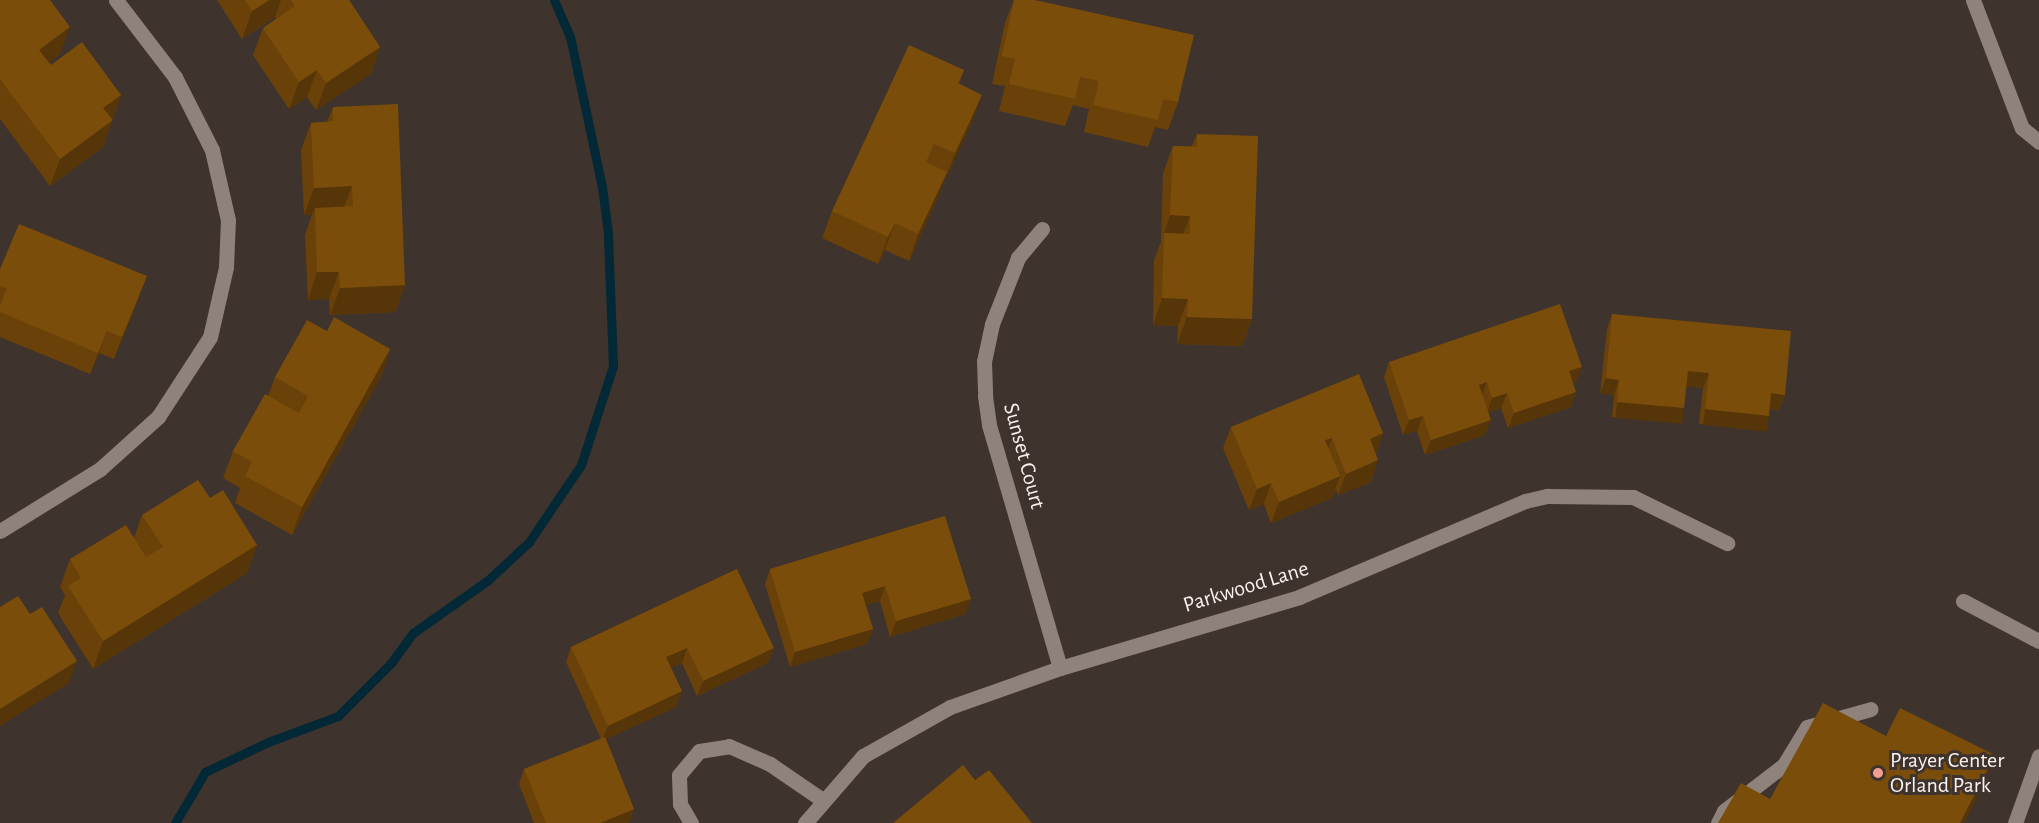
<!DOCTYPE html>
<style>
body{margin:0}
#map{position:relative;width:2039px;height:823px;overflow:hidden;background:#3e332d;font-family:"Alegreya Sans",sans-serif}
div>[style]{position:absolute}
[style*='--x']{left:calc(var(--x)*1px);top:calc(var(--y)*1px);width:calc(var(--w)*1px);rotate:calc(var(--a)*1deg)}
.stream>*{height:9px;margin:-4.5px;padding:0 4.5px;transform-origin:4.5px;border-radius:4.5px;background:#032836}
.service>*{height:15px;margin:-7.5px;padding:0 7.5px;transform-origin:7.5px;border-radius:7.5px;background:#8f827b}
.minor>*{height:15px;margin:-7.5px;padding:0 7.5px;transform-origin:7.5px;border-radius:7.5px;background:#8f827b}
.wall>*{inset:0;background:#6a4209}
.shaded-wall>*{inset:0;background:#563608;transform-origin:0 0}
.building>*{inset:0;background:#7b4d0b}
.dots>*{width:16px;height:16px;translate:-50% -50%;box-sizing:border-box;border:3px solid #3e332d;border-radius:50%}
span{translate:-50% -50%;white-space:nowrap;text-align:center;line-height:1.15;-webkit-text-stroke:6px #3e332d;paint-order:stroke}
.street-label{font-size:22px;color:#f9f2ee}
.poi-label{font-size:22px;color:#f9f2ee}
.left{translate:0 -50%;text-align:left}
</style>
<div id="map">
<div class="stream">
<i style="--x:175;--y:823;--w:59;--a:-59.5"></i>
<i style="--x:205;--y:772;--w:70;--a:-25.5"></i>
<i style="--x:268;--y:742;--w:75;--a:-20.4"></i>
<i style="--x:338;--y:716;--w:75;--a:-45"></i>
<i style="--x:391;--y:663;--w:37;--a:-54"></i>
<i style="--x:413;--y:633;--w:92;--a:-35.2"></i>
<i style="--x:488;--y:580;--w:56;--a:-42.8"></i>
<i style="--x:529;--y:542;--w:93;--a:-56"></i>
<i style="--x:581;--y:465;--w:104;--a:-72.1"></i>
<i style="--x:613;--y:366;--w:133;--a:-92.2"></i>
<i style="--x:608;--y:233;--w:46;--a:-97.4"></i>
<i style="--x:602;--y:187;--w:153;--a:-102"></i>
<i style="--x:570;--y:37;--w:40;--a:-113.4"></i>
</div>
<div class="service">
<i style="--x:1973;--y:0;--w:137;--a:69.1"></i>
<i style="--x:2022;--y:128;--w:22;--a:39"></i>
<i style="--x:691;--y:823;--w:22;--a:-120"></i>
<i style="--x:680;--y:804;--w:29;--a:-92"></i>
<i style="--x:679;--y:775;--w:31;--a:-50"></i>
<i style="--x:699;--y:751;--w:30;--a:-9"></i>
<i style="--x:729;--y:746;--w:45;--a:23.7"></i>
<i style="--x:770;--y:764;--w:65;--a:34.4"></i>
<i style="--x:1718;--y:823;--w:13;--a:-63"></i>
<i style="--x:1724;--y:811;--w:76;--a:-37.5"></i>
<i style="--x:1784;--y:765;--w:44;--a:-58.8"></i>
<i style="--x:1807;--y:727;--w:66;--a:-15.7"></i>
<i style="--x:2015;--y:823;--w:71;--a:-70.3"></i>
</div>
<div class="minor">
<i style="--x:1042;--y:229;--w:38;--a:130"></i>
<i style="--x:1018;--y:258;--w:71;--a:111.5"></i>
<i style="--x:992;--y:324;--w:38;--a:102"></i>
<i style="--x:984;--y:361;--w:35;--a:88"></i>
<i style="--x:985;--y:396;--w:29;--a:82"></i>
<i style="--x:989;--y:425;--w:253;--a:73.7"></i>
<i style="--x:0;--y:531;--w:118;--a:-31.8"></i>
<i style="--x:100;--y:469;--w:78;--a:-41.9"></i>
<i style="--x:158;--y:417;--w:95;--a:-57"></i>
<i style="--x:210;--y:337;--w:72;--a:-77.1"></i>
<i style="--x:226;--y:267;--w:47;--a:-87.6"></i>
<i style="--x:228;--y:220;--w:72;--a:-102.9"></i>
<i style="--x:212;--y:150;--w:82;--a:-116.9"></i>
<i style="--x:175;--y:77;--w:97;--a:-127.5"></i>
<i style="--x:1963;--y:601;--w:86;--a:27.8"></i>
<i style="--x:805;--y:823;--w:89;--a:-49.1"></i>
<i style="--x:863;--y:756;--w:100;--a:-29.4"></i>
<i style="--x:950;--y:707;--w:117;--a:-19.5"></i>
<i style="--x:1060;--y:668;--w:249;--a:-16.5"></i>
<i style="--x:1299;--y:597;--w:246;--a:-23"></i>
<i style="--x:1525;--y:501;--w:23;--a:-13"></i>
<i style="--x:1547;--y:496;--w:86;--a:0.7"></i>
<i style="--x:1633;--y:497;--w:105;--a:26.1"></i>
</div>
<div class="wall">
<i style="clip-path:polygon(0 0,60px 54px,49px 62px,51px 65px,121px 95px,103px 147px,50px 186px,0 119px)"></i>
<i style="clip-path:polygon(217px 0,349px 0,380px 47px,371px 74px,316px 110px,307px 97px,289px 109px,253px 55px,263px 28px,276px 19px,275px 17px,242px 39px)"></i>
<i style="clip-path:polygon(1014px 0,1035px 0,1178px 102px,1168px 130px,1155px 127px,1148px 147px,1084px 132px,1089px 109px,1073px 105px,1065px 126px,999px 111px,1005px 86px,992px 84px,1005px 23px)"></i>
<i style="clip-path:polygon(964px 70px,959px 84px,972px 122px,944px 180px,937px 199px,909px 261px,885px 250px,878px 264px,822px 238px,832px 211px)"></i>
<i style="clip-path:polygon(333px 107px,405px 285px,395px 312px,330px 315px,329px 299px,308px 300px,305px 235px,312px 215px,304px 215px,301px 150px,311px 123px,327px 122px)"></i>
<i style="clip-path:polygon(1197px 134px,1252px 319px,1242px 346px,1177px 344px,1178px 326px,1153px 325px,1154px 260px,1161px 242px,1163px 173px,1173px 146px,1192px 146px)"></i>
<i style="clip-path:polygon(0 269px,139px 297px,114px 359px,99px 353px,90px 374px,0 337px)"></i>
<i style="clip-path:polygon(1612px 314px,1785px 395px,1779px 410px,1769px 409px,1769px 416px,1763px 431px,1699px 424px,1703px 388px,1686px 386px,1678px 423px,1612px 417px,1614px 395px,1600px 393px,1607px 329px)"></i>
<i style="clip-path:polygon(327px 331px,390px 349px,381px 377px,292px 535px,235px 503px,240px 488px,223px 478px,233px 451px,268px 396px,275px 377px)"></i>
<i style="clip-path:polygon(1389px 362px,1576px 382px,1573px 383px,1571px 407px,1508px 428px,1501px 408px,1488px 413px,1485px 435px,1425px 455px,1417px 431px,1403px 435px,1384px 377px)"></i>
<i style="clip-path:polygon(1231px 427px,1383px 433px,1376px 454px,1371px 482px,1338px 495px,1336px 489px,1332px 498px,1271px 523px,1264px 504px,1249px 510px,1223px 448px)"></i>
<i style="clip-path:polygon(210px 498px,257px 545px,247px 573px,93px 669px,58px 613px,65px 595px,60px 587px,70px 559px,134px 538px,142px 515px)"></i>
<i style="clip-path:polygon(945px 516px,965px 614px,890px 637px,880px 601px,866px 605px,873px 629px,867px 644px,790px 667px,765px 584px,770px 569px)"></i>
<i style="clip-path:polygon(737px 569px,768px 663px,697px 696px,682px 663px,670px 668px,682px 691px,676px 707px,606px 739px,634px 809px,629px 823px,534px 823px,519px 784px,524px 769px,601px 739px,566px 662px,571px 647px)"></i>
</div>
<div class="shaded-wall">
<i style="clip-path:polygon(269px 0,281px 0,275px 17px,242px 39px,252px 11px)"></i>
<i style="clip-path:polygon(70px 27px,60px 54px,30px 77px,39px 50px)"></i>
<i style="clip-path:polygon(380px 47px,371px 74px,316px 110px,326px 83px)"></i>
<i style="clip-path:polygon(317px 70px,307px 97px,289px 109px,299px 82px)"></i>
<i style="clip-path:polygon(121px 95px,103px 147px,50px 186px,60px 159px,103px 108px)"></i>
<i style="clip-path:polygon(982px 95px,972px 122px,945px 181px,955px 153px)"></i>
<i style="clip-path:polygon(947px 172px,937px 199px,909px 261px,918px 234px)"></i>
<i style="clip-path:polygon(352px 186px,342px 213px,315px 208px,312px 215px,304px 215px,314px 188px)"></i>
<i style="clip-path:polygon(1170px 215px,1190px 216px,1180px 243px,1164px 233px,1161px 242px)"></i>
<i style="clip-path:polygon(895px 223px,885px 250px,878px 264px,888px 237px)"></i>
<i style="clip-path:polygon(317px 272px,339px 272px,329px 299px,308px 300px)"></i>
<i style="clip-path:polygon(147px 276px,139px 297px,114px 359px,122px 337px)"></i>
<i style="clip-path:polygon(405px 285px,395px 312px,330px 315px,340px 288px)"></i>
<i style="clip-path:polygon(1162px 298px,1188px 299px,1178px 326px,1153px 325px)"></i>
<i style="clip-path:polygon(1187px 317px,1252px 319px,1242px 346px,1177px 344px)"></i>
<i style="clip-path:polygon(107px 331px,99px 353px,90px 374px,98px 353px)"></i>
<i style="clip-path:polygon(390px 349px,381px 377px,292px 535px,302px 507px)"></i>
<i style="clip-path:polygon(1582px 367px,1576px 382px,1564px 386px,1569px 371px)"></i>
<i style="clip-path:polygon(1688px 371px,1709px 373px,1703px 388px,1682px 386px)"></i>
<i style="clip-path:polygon(1606px 378px,1619px 380px,1614px 395px,1600px 393px)"></i>
<i style="clip-path:polygon(1487px 382px,1481px 398px,1479px 385px)"></i>
<i style="clip-path:polygon(1576px 392px,1571px 407px,1508px 428px,1514px 413px)"></i>
<i style="clip-path:polygon(1507px 393px,1501px 408px,1487px 413px,1492px 398px)"></i>
<i style="clip-path:polygon(1771px 393px,1785px 395px,1779px 410px,1766px 409px)"></i>
<i style="left:1617px;top:402px;width:67px;height:16px;rotate:5deg"></i>
<i style="left:1705px;top:409px;width:64px;height:16px;rotate:6deg"></i>
<i style="clip-path:polygon(1423px 416px,1417px 431px,1403px 435px,1409px 420px)"></i>
<i style="clip-path:polygon(1491px 420px,1485px 435px,1425px 455px,1431px 440px)"></i>
<i style="clip-path:polygon(1383px 433px,1376px 455px,1370px 439px)"></i>
<i style="clip-path:polygon(1332px 438px,1324px 459px,1325px 440px)"></i>
<i style="clip-path:polygon(1378px 460px,1371px 482px,1338px 495px,1346px 474px)"></i>
<i style="clip-path:polygon(1340px 476px,1332px 498px,1271px 523px,1279px 502px)"></i>
<i style="clip-path:polygon(1271px 483px,1264px 504px,1249px 510px,1257px 489px)"></i>
<i style="clip-path:polygon(257px 545px,247px 573px,93px 669px,103px 641px)"></i>
<i style="clip-path:polygon(885px 586px,880px 601px,857px 608px,862px 593px)"></i>
<i style="clip-path:polygon(971px 599px,965px 614px,890px 637px,896px 621px)"></i>
<i style="clip-path:polygon(873px 629px,867px 644px,790px 667px,795px 652px)"></i>
<i style="clip-path:polygon(687px 648px,682px 663px,660px 673px,666px 657px)"></i>
<i style="clip-path:polygon(774px 648px,768px 663px,697px 696px,703px 681px)"></i>
<i style="clip-path:polygon(77px 661px,69px 683px,0 726px,0 709px)"></i>
<i style="clip-path:polygon(682px 691px,676px 707px,602px 741px,608px 726px)"></i>
<i style="clip-path:polygon(1995px 755px,1985px 782px,1964px 823px,1960px 823px)"></i>
<i style="clip-path:polygon(634px 809px,629px 823px,600px 823px)"></i>
</div>
<div class="building">
<i style="clip-path:polygon(0 0,50px 0,70px 27px,39px 50px,51px 65px,82px 42px,121px 95px,103px 108px,113px 120px,60px 159px,0 79px)"></i>
<i style="clip-path:polygon(245px 0,269px 0,252px 11px)"></i>
<i style="clip-path:polygon(291px 0,349px 0,380px 47px,326px 83px,317px 70px,299px 82px,263px 28px,295px 6px)"></i>
<i style="clip-path:polygon(1014px 0,1035px 0,1194px 35px,1178px 102px,1163px 99px,1158px 120px,1093px 105px,1099px 81px,1080px 77px,1075px 99px,1009px 84px,1015px 59px,1002px 56px)"></i>
<i style="clip-path:polygon(909px 45px,964px 70px,958px 83px,982px 95px,955px 153px,934px 144px,926px 162px,947px 172px,918px 234px,895px 223px,888px 237px,832px 211px)"></i>
<i style="clip-path:polygon(398px 104px,405px 285px,340px 288px,339px 272px,317px 272px,315px 208px,353px 206px,352px 186px,314px 188px,311px 123px,333px 121px,333px 107px)"></i>
<i style="clip-path:polygon(1197px 134px,1258px 136px,1252px 319px,1187px 317px,1188px 299px,1162px 298px,1164px 233px,1190px 234px,1190px 216px,1170px 215px,1173px 146px,1197px 147px)"></i>
<i style="clip-path:polygon(19px 224px,147px 276px,122px 337px,107px 331px,98px 353px,0 312px,0 306px,7px 288px,0 286px,0 269px)"></i>
<i style="clip-path:polygon(1560px 304px,1582px 367px,1569px 371px,1576px 392px,1514px 413px,1507px 393px,1492px 398px,1487px 382px,1479px 385px,1491px 420px,1431px 440px,1423px 416px,1409px 420px,1389px 362px)"></i>
<i style="clip-path:polygon(1612px 314px,1791px 331px,1785px 395px,1771px 393px,1769px 416px,1705px 409px,1709px 373px,1688px 371px,1684px 408px,1617px 402px,1619px 380px,1606px 378px)"></i>
<i style="clip-path:polygon(334px 317px,390px 349px,302px 507px,245px 476px,252px 462px,233px 451px,265px 394px,299px 413px,308px 396px,275px 377px,307px 320px,327px 331px)"></i>
<i style="clip-path:polygon(1359px 374px,1383px 433px,1370px 439px,1378px 460px,1346px 474px,1332px 438px,1325px 440px,1340px 476px,1279px 502px,1271px 483px,1257px 489px,1231px 427px)"></i>
<i style="clip-path:polygon(198px 480px,210px 498px,223px 490px,257px 545px,103px 641px,68px 586px,81px 578px,70px 559px,126px 525px,146px 557px,163px 547px,142px 515px)"></i>
<i style="clip-path:polygon(945px 516px,971px 599px,896px 621px,885px 586px,862px 593px,873px 629px,795px 652px,770px 569px)"></i>
<i style="clip-path:polygon(737px 569px,774px 648px,703px 681px,687px 648px,666px 657px,682px 691px,608px 726px,571px 647px)"></i>
<i style="clip-path:polygon(18px 596px,30px 614px,42px 607px,77px 661px,0 709px,0 607px)"></i>
<i style="clip-path:polygon(1823px 703px,1886px 736px,1900px 708px,1995px 755px,1960px 823px,1718px 823px,1741px 783px,1770px 799px)"></i>
<i style="clip-path:polygon(605px 737px,634px 809px,600px 823px,546px 823px,524px 769px)"></i>
<i style="clip-path:polygon(963px 765px,975px 780px,989px 770px,1032px 823px,893px 823px)"></i>
</div>
<div class="dots">
<i style="left:1878px;top:773px;background:#f59c92"></i>
</div>
<div class="street-label">
<span style="left:1024px;top:456px;rotate:75deg">Sunset Court</span>
<span style="left:1246px;top:587px;rotate:-17deg">Parkwood Lane</span>
</div>
<div class="poi-label">
<span class="left" style="left:1890px;top:773px">Prayer Center<br>Orland Park</span>
</div>
</div>
